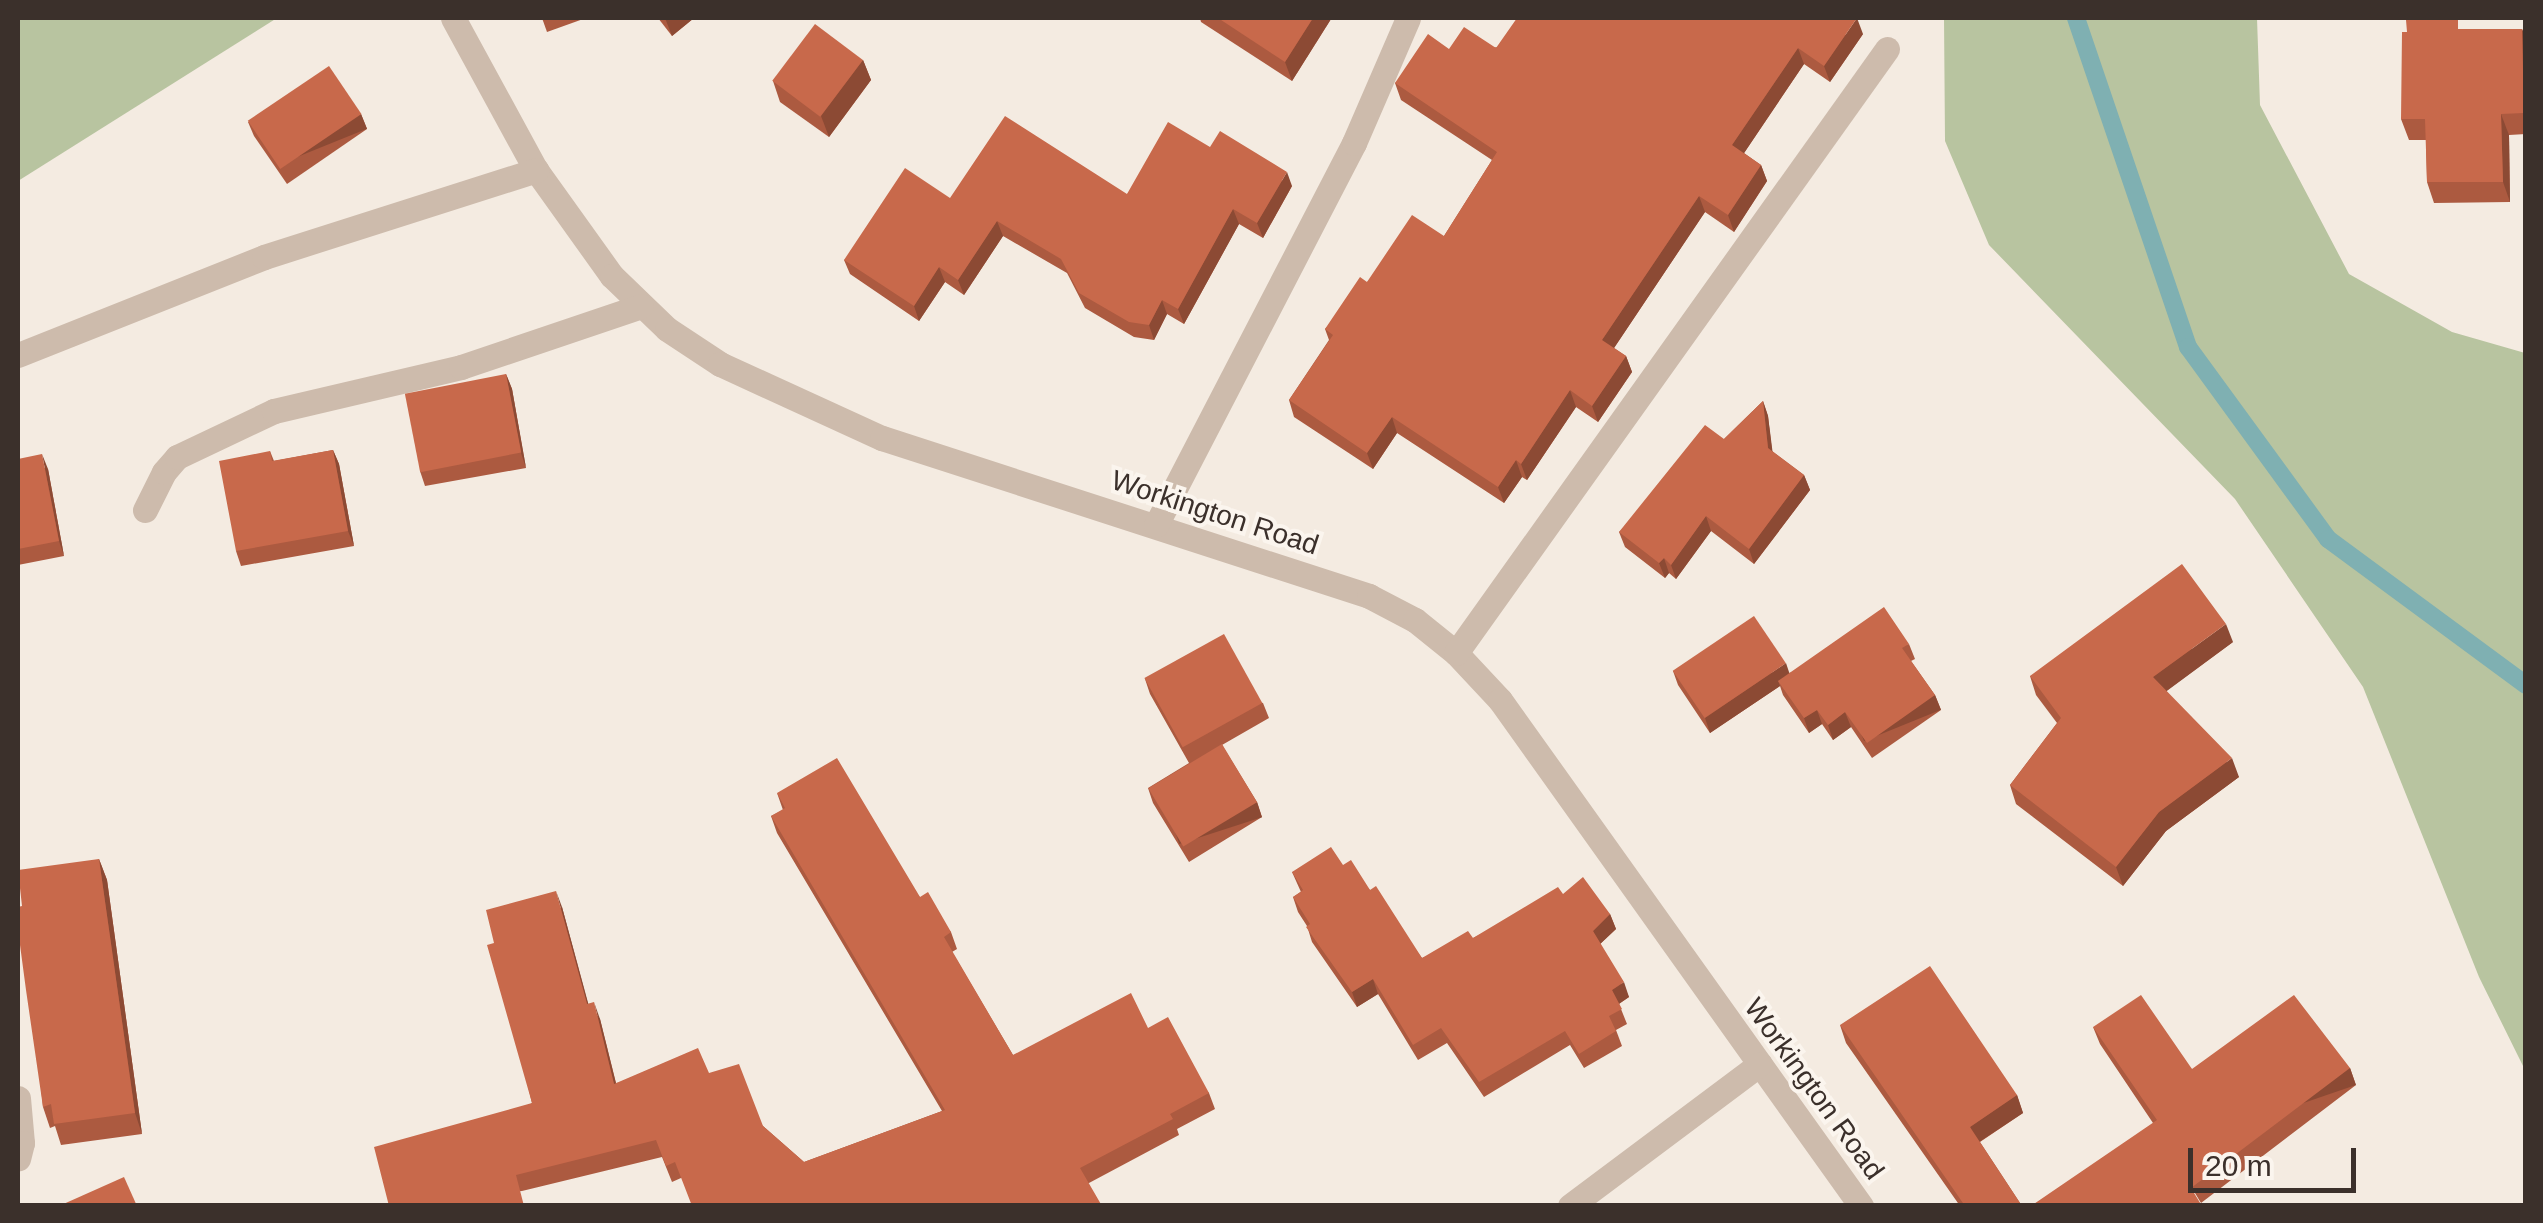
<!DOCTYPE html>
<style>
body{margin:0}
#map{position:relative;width:2543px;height:1223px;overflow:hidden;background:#f4ebe1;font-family:Helvetica,sans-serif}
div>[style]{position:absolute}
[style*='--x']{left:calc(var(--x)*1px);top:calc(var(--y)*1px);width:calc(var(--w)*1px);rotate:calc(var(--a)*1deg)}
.green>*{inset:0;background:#b8c4a0}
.stream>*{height:18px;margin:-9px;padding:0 9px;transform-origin:9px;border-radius:9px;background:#7fb0b2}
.minor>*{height:25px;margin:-12.5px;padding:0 12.5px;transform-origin:12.5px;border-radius:12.5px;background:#cdbbac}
.wall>*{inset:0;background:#ac5a40}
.shaded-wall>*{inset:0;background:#8c4a34;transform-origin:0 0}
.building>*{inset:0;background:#c8694b;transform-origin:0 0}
span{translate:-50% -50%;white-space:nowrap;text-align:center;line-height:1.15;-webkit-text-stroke:8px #fbf5ee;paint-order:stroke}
.street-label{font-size:28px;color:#3b302b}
.frame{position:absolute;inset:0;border:20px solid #3b302b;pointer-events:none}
.scale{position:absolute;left:2188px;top:1148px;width:168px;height:45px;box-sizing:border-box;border:5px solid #3b302b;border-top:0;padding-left:12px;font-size:30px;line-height:35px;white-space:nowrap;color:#3b302b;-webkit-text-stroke:8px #fbf5ee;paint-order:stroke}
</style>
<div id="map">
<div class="green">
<i style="clip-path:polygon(18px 18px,277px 18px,18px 181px)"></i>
<i style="clip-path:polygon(1944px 18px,2257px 18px,2260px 105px,2349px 274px,2452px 332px,2525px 353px,2525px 1070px,2479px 977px,2363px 687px,2235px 499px,1989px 245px,1945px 141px)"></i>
</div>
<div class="stream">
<i style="--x:2076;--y:18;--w:348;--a:71.2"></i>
<i style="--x:2188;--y:347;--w:238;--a:53.9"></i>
<i style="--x:2328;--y:539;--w:246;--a:36.4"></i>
</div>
<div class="minor">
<i style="--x:453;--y:18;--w:173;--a:61.4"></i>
<i style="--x:536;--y:170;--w:130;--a:54.4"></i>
<i style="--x:612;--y:276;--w:76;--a:43.9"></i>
<i style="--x:667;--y:329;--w:64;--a:33.4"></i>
<i style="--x:720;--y:364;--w:178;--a:24.6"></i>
<i style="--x:882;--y:438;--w:512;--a:17.97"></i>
<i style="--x:1369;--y:596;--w:52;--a:27.6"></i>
<i style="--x:1415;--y:620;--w:53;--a:38.8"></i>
<i style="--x:1456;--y:653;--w:64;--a:46.9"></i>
<i style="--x:1500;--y:700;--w:622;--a:54.49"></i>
<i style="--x:18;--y:355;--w:265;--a:-21.7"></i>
<i style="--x:264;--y:257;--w:286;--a:-17.7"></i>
<i style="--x:145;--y:510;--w:42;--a:-63.4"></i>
<i style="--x:164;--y:472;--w:20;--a:-49"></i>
<i style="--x:177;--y:457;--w:107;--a:-25.4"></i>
<i style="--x:274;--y:411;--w:192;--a:-13.2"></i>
<i style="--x:461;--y:367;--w:190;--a:-18.7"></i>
<i style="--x:1156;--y:525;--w:430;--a:-62.6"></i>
<i style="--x:1354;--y:143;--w:136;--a:-66.6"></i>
<i style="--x:1456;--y:653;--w:742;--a:-54.49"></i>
<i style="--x:18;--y:1098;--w:45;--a:84.9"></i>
<i style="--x:22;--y:1143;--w:16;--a:104"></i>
<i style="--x:1570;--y:1206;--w:237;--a:-36.8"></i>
</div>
<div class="wall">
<i style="clip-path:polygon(542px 18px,586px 18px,547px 32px)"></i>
<i style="clip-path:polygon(658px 18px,694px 18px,672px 36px)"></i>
<i style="clip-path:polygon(1200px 18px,1330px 18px,1331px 19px,1292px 81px,1201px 22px)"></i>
<i style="clip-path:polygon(2461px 29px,2522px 29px,2526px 39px,2526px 134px,2509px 135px,2510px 202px,2434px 203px,2427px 182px,2426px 140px,2409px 140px,2401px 119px)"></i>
<i style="clip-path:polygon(1863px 34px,1830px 82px,1804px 64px,1744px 153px,1761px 165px,1767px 181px,1734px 232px,1705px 212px,1614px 348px,1626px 356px,1632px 372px,1598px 422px,1576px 407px,1527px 480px,1522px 477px,1504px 503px,1397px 433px,1373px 469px,1294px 417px,1289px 400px,1329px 340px,1325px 329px,1367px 282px,1444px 236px,1492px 160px,1401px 100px,1395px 83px,1449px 49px)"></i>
<i style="clip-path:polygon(863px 60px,871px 80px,829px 137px,780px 102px,773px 81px)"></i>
<i style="clip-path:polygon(361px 114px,367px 129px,287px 184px,254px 136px,248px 122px)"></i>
<i style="clip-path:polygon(1210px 147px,1292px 186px,1263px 238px,1239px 224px,1184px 324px,1167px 314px,1154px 340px,1134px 337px,1085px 308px,1067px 273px,1003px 236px,964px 295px,945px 282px,919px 321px,850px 274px,844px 260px,950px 198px,1127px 194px)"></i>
<i style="clip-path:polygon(506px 374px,512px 389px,526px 468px,425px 486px,420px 471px)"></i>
<i style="clip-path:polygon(1763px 401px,1768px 416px,1772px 451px,1804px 475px,1810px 490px,1754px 564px,1711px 531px,1676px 579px,1669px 573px,1665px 578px,1625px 547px,1619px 532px,1724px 439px)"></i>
<i style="clip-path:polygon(333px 450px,339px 464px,354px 546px,241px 566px,236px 551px,270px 451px,274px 461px)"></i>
<i style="clip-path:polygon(18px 459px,48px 469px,64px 556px,18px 565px)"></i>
<i style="clip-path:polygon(2233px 642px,2166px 691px,2239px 777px,2166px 831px,2123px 886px,2016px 804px,2010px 785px,2057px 723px,2036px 695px,2030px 676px)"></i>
<i style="clip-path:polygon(1909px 644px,1915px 659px,1911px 661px,1935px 695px,1941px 710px,1872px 758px,1851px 727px,1833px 740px,1822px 724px,1809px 733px,1783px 695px,1780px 686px,1710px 733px,1678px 685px,1673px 671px,1789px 673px)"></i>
<i style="clip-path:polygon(1145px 679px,1263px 703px,1269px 718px,1222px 745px,1257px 802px,1262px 817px,1189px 862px,1153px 803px,1148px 788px,1189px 763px,1150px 694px)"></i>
<i style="clip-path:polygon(777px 793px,920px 897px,951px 932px,957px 949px,952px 952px,1013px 1055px,1148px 1028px,1209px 1093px,1215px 1109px,1177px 1129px,1179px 1135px,1089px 1183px,681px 1178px,672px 1182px,662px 1157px,522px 1191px,389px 1206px,532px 1103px,494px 943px,562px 907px,588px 1004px,600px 1019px,616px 1083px,709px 1073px,763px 1126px,804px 1162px,942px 1111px,777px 833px,771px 816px,783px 810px)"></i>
<i style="clip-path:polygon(99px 859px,107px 880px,142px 1134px,61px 1145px,55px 1126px,50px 1128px,43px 1107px,22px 906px)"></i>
<i style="clip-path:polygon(1343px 865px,1370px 890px,1422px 958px,1473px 938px,1563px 894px,1610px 914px,1616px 929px,1600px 944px,1629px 997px,1619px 1004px,1627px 1024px,1616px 1030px,1622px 1046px,1584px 1068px,1570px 1045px,1484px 1097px,1447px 1043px,1418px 1060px,1378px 994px,1357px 1007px,1312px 942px,1307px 926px,1298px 912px,1293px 897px,1301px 892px,1292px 872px)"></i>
<i style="clip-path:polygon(1840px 1025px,2017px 1095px,2023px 1113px,1980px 1142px,2022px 1206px,1960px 1206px,1846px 1043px)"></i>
<i style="clip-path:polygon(2093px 1027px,2192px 1069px,2350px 1068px,2356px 1085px,2201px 1203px,2153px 1123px,2100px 1044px)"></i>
</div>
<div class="shaded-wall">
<i style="clip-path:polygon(665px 18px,694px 18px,672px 36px)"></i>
<i style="clip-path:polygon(1313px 18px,1330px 18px,1331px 19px,1292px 81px,1285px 62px)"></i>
<i style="clip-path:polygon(1857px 18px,1863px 34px,1830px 82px,1824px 66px)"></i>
<i style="clip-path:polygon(2522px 29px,2526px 39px,2526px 117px,2524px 113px)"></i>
<i style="clip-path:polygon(1798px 48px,1804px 64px,1738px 162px,1732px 145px)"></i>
<i style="clip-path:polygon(863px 60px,871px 80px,829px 137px,821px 116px)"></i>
<i style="left:361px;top:114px;width:16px;height:96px;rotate:68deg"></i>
<i style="clip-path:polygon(2501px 114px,2509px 135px,2510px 202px,2503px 182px)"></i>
<i style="clip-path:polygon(1761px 165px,1767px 181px,1734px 232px,1728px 215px)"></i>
<i style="clip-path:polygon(1287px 172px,1292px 186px,1263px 238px,1257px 223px)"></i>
<i style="clip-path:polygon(1699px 196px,1705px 212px,1608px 357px,1602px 340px)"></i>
<i style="clip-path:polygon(1233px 209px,1239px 224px,1184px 324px,1178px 309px)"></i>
<i style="clip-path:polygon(997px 221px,1003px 236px,964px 295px,958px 280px)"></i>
<i style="clip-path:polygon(939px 267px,945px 282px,919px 321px,914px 306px)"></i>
<i style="clip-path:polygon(1162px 300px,1167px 314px,1154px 340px,1149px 325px)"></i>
<i style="clip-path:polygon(1626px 356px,1632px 372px,1598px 422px,1592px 406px)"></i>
<i style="clip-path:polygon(506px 374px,512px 389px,526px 468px,521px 453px)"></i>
<i style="clip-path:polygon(1570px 390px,1576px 407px,1527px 480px,1521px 464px)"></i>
<i style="clip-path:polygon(1763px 401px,1768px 416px,1774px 463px,1768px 448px)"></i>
<i style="clip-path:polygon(1392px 417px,1397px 433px,1373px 469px,1367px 453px)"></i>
<i style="clip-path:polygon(333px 450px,339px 464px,354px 546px,348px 531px)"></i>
<i style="clip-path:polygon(42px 454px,48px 469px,64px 556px,59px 541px)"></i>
<i style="clip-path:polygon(1516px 460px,1522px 477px,1504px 503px,1498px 487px)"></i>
<i style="clip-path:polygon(1804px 475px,1810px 490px,1754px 564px,1749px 549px)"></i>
<i style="clip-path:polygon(1706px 516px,1711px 531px,1676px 579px,1671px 565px)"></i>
<i style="clip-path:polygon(1664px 558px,1669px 573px,1665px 578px,1659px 563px)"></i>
<i style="clip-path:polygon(2226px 624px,2233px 642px,2160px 696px,2153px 677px)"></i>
<i style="clip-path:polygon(1786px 663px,1791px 678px,1778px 681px,1780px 686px,1710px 733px,1705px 718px)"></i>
<i style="left:1935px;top:695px;width:16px;height:83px;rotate:68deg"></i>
<i style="clip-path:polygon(1817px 710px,1822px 724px,1809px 733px,1804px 718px)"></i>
<i style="clip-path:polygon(1845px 712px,1851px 727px,1833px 740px,1828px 725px)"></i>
<i style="clip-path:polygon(2232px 758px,2239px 777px,2166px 831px,2123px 886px,2116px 867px,2159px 812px)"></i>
<i style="left:1257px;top:802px;width:16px;height:87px;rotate:72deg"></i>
<i style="clip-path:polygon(99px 859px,107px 880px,142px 1134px,135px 1113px)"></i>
<i style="clip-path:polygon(556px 891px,562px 907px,593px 1021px,587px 1004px)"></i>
<i style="clip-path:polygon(1610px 914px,1616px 929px,1598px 946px,1593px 931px)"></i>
<i style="clip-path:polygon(1373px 979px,1378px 994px,1357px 1007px,1352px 992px)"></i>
<i style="clip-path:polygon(1624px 982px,1629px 997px,1617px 1005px,1612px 990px)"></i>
<i style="clip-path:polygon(594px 1002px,600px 1019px,620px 1100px,614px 1084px)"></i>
<i style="left:2350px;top:1068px;width:18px;height:199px;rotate:71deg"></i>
<i style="clip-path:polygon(2017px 1095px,2023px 1113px,1976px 1144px,1970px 1127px)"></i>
</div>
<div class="building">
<i style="clip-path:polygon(1218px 18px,1313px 18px,1285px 62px)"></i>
<i style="clip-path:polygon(1517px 18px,1857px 18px,1824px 66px,1798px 48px,1732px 145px,1761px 165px,1728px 215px,1699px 196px,1602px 340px,1626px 356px,1592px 406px,1570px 390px,1521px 464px,1516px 460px,1498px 487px,1392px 417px,1367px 453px,1289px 400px,1333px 335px,1325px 329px,1360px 277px,1367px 282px,1412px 215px,1444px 236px,1497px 152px,1395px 83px,1428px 34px,1449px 49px,1464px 27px,1496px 48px)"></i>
<i style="clip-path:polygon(2406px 20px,2458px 20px,2458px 29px,2522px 29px,2524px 113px,2501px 114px,2503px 182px,2427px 182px,2425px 119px,2401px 119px,2402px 32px,2407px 32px)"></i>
<i style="left:815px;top:24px;width:60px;height:71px;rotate:37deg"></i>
<i style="left:329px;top:66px;width:58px;height:98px;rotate:56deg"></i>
<i style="clip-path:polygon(1005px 116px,1127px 194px,1168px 122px,1210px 147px,1220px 131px,1287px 172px,1257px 223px,1233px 209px,1178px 309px,1162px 300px,1149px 325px,1129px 322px,1079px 293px,1061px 259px,997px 221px,958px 280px,939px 267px,914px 306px,844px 260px,905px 168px,950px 198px)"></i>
<i style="left:506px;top:374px;width:80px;height:103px;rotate:79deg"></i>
<i style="clip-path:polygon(1763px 401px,1768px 448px,1804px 475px,1749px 549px,1706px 516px,1671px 565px,1664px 558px,1659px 563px,1619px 532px,1705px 425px,1724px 439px)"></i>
<i style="clip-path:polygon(333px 450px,348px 531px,236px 551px,219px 461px,270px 451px,272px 461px)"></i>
<i style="clip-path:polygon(42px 454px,59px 541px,18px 549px,18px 459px)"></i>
<i style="clip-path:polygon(2182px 564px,2226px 624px,2153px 677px,2232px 758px,2159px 812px,2116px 867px,2010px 785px,2061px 718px,2030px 676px)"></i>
<i style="clip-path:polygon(1884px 607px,1909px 644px,1902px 648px,1935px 695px,1867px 743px,1845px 712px,1828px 725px,1817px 710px,1804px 718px,1778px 681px)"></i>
<i style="left:1754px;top:616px;width:57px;height:98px;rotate:56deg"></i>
<i style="left:1224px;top:634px;width:79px;height:91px;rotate:61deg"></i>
<i style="left:1222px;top:744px;width:68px;height:86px;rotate:59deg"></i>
<i style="clip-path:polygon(837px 758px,920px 897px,928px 892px,951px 932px,944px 937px,1013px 1055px,1131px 993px,1148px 1028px,1168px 1017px,1209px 1093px,1170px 1114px,1173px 1119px,1080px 1168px,1102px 1206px,692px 1206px,675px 1162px,666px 1166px,656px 1140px,516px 1175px,524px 1206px,389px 1206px,374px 1147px,532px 1103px,487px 945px,494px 943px,486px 910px,556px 891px,587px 1004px,594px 1002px,614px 1084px,698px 1048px,709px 1073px,739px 1064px,763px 1126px,804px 1162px,945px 1110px,771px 816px,785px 808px,777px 793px)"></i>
<i style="clip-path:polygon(1331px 847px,1343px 865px,1351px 860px,1370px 890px,1376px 886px,1422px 958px,1468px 931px,1473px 938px,1558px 887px,1563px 894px,1583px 877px,1610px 914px,1593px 931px,1624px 982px,1612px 990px,1622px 1009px,1609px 1016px,1616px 1031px,1579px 1054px,1565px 1031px,1479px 1082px,1441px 1028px,1413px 1045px,1373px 979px,1352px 992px,1306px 927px,1310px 924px,1293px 897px,1303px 890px,1292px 872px)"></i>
<i style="clip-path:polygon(99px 859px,135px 1113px,54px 1124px,51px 1104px,43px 1107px,26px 990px,18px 930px,18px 907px,22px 906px,18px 870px)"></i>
<i style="clip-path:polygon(1930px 966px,2017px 1095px,1970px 1127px,2022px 1206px,1965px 1206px,1840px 1025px)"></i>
<i style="clip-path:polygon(2141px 995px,2192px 1069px,2294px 995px,2350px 1068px,2191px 1188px,2202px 1206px,2031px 1206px,2157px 1120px,2093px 1027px)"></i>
<i style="clip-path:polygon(124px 1177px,137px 1206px,59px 1206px)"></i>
</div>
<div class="street-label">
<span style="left:1215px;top:513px;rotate:18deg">Workington Road</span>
<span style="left:1814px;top:1089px;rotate:54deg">Workington Road</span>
</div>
<div class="frame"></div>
<div class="scale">20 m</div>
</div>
